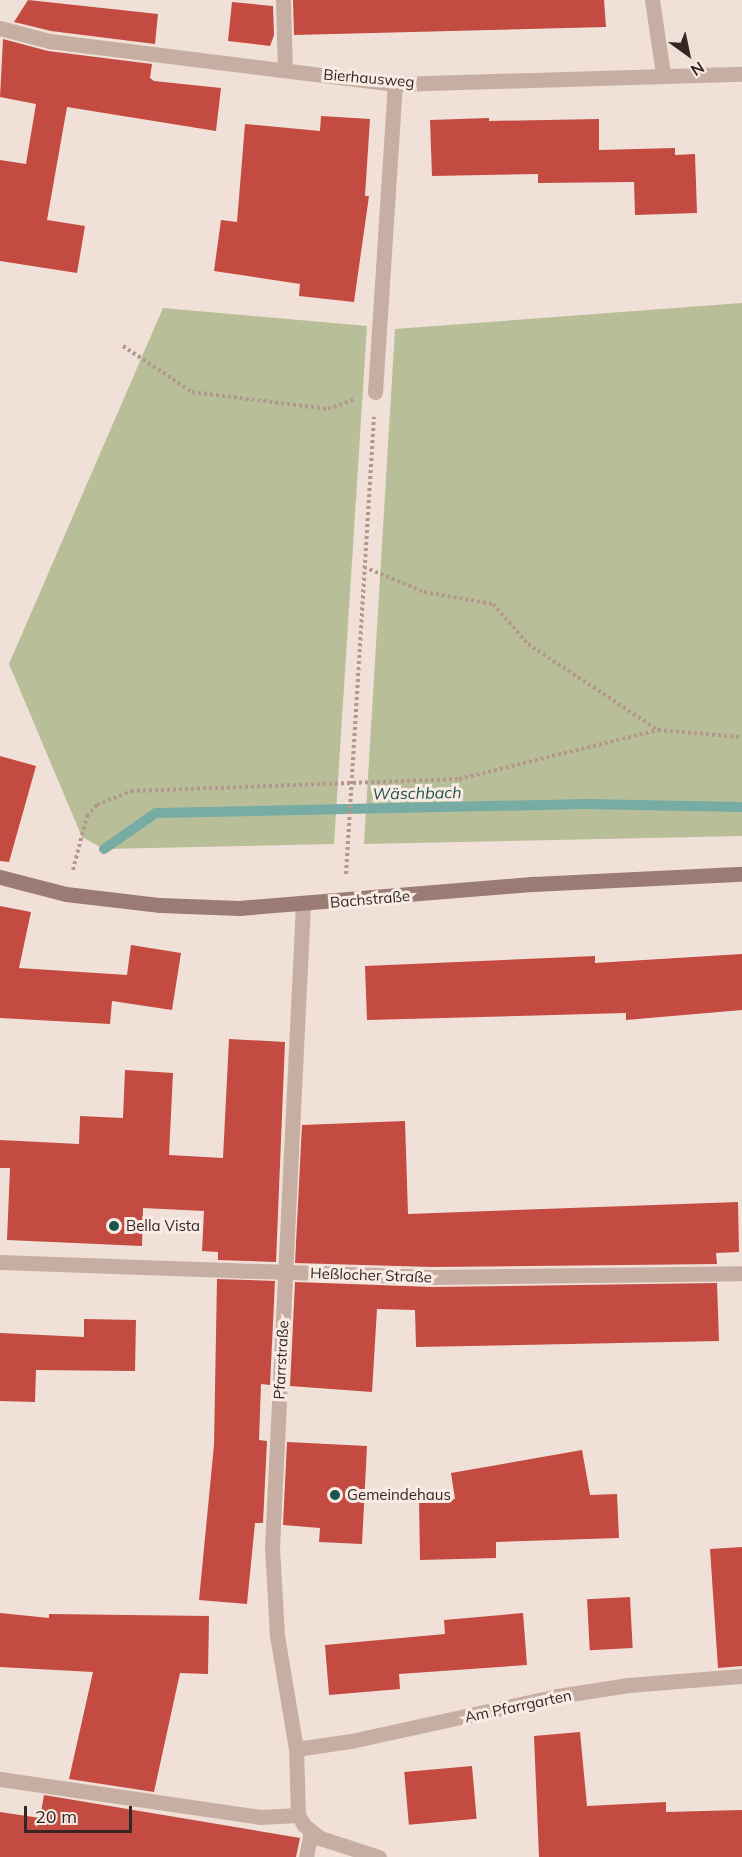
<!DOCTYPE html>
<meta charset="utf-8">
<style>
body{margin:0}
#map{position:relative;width:742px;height:1857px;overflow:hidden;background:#f0e0d7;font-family:Mulish,sans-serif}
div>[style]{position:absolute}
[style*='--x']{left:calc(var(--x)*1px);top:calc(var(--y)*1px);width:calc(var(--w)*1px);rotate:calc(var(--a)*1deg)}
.green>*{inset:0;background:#b8be97}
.stream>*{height:10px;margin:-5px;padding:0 5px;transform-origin:5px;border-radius:5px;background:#77aca5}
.building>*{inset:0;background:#c34b41;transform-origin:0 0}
.path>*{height:4px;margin-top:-2px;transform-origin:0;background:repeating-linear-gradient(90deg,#b3988e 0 3px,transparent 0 6px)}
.lane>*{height:15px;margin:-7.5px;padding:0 7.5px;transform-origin:7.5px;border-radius:7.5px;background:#c7aea3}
.street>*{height:15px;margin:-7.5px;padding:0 7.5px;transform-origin:7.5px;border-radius:7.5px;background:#c7aea3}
.secondary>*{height:15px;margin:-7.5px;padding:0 7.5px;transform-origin:7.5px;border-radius:7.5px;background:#9b7c75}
.dots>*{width:16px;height:16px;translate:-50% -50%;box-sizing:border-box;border:3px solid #f8ebe3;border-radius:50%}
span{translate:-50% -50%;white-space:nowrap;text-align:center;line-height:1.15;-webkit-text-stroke:6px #f8ebe3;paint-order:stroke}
.street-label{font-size:15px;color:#332725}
.poi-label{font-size:15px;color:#332725}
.left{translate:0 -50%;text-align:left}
.water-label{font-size:16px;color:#1c534d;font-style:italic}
.north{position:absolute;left:658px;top:24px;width:60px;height:60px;-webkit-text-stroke:4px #f8ebe3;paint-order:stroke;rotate:147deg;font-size:16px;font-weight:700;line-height:24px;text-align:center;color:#332725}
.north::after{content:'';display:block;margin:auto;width:21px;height:27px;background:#332725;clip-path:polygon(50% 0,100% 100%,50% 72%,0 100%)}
.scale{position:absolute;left:24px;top:1806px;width:108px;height:27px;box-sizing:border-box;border:3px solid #332725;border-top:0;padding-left:8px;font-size:18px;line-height:21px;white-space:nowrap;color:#332725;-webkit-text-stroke:4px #f8ebe3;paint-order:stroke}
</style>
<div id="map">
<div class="green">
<i style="clip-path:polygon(742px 303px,742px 836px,364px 844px,395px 329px)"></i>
<i style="clip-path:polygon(163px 308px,367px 326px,334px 844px,104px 849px,82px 837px,9px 664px)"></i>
</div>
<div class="stream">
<i style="--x:104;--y:849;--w:63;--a:-34.7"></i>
<i style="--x:156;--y:813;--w:430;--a:-1.2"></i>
<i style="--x:586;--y:804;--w:156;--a:1.1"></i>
</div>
<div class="building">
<i style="clip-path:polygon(28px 0,158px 14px,155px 44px,51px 31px,14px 22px)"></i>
<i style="clip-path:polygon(293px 0,604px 0,606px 27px,294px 35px)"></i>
<i style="clip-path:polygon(232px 2px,273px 6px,274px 35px,270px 46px,228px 41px)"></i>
<i style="clip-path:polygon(3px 39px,48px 51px,152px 64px,150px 78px,154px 81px,221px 88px,216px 131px,67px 107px,47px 220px,85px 226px,77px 273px,0 261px,0 160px,26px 164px,36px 104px,0 97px)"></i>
<i style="clip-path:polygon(321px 116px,370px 119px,365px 196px,369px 196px,354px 302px,299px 296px,300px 284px,214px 271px,221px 220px,237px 222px,245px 124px,320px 131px)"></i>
<i style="clip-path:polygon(489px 118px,489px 121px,599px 119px,599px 150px,675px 148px,675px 155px,695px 154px,697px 213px,635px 215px,634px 182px,538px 183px,538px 174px,432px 176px,430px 120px)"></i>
<i style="clip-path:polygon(0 756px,36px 766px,9px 862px,0 861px)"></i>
<i style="clip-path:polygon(0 906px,31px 912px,19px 968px,127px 975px,131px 945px,181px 953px,172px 1010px,112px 1001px,110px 1024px,0 1018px)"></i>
<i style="clip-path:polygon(742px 954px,742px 1010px,626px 1020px,626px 1013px,367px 1020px,365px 966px,595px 956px,595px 963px)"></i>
<i style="clip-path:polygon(229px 1039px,285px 1042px,276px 1262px,218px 1260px,218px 1252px,202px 1251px,204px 1211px,143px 1208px,142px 1246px,7px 1240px,10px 1168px,0 1168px,0 1140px,79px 1144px,80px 1116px,123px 1118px,125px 1070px,173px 1073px,169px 1155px,223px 1158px)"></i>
<i style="clip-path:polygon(405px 1121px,408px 1214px,738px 1202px,739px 1252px,716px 1253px,717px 1264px,432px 1267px,295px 1263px,302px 1125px)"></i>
<i style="clip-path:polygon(217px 1279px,275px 1281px,270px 1385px,261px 1384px,259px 1440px,267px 1441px,263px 1523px,255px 1523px,247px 1604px,199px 1600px,214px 1445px)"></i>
<i style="clip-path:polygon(295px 1282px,432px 1287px,717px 1283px,719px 1341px,416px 1347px,415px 1310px,377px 1309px,372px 1392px,290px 1386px)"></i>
<i style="clip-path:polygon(84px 1319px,136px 1320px,135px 1371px,36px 1370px,35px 1402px,0 1401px,0 1333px,84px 1337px)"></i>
<i style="clip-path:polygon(287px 1442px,367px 1446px,362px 1544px,319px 1542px,320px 1528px,283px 1525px)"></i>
<i style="clip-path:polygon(582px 1450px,590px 1495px,617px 1494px,619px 1538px,496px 1542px,496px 1558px,420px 1560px,419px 1500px,455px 1499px,451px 1473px)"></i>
<i style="clip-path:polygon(742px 1547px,742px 1666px,718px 1668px,710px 1549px)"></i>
<i style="left:630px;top:1597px;width:51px;height:43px;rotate:87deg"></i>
<i style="clip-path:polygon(0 1613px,49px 1618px,49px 1614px,209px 1616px,208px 1674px,180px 1673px,154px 1792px,69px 1779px,93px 1672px,0 1667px)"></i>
<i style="clip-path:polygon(523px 1613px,527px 1665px,399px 1674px,400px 1689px,329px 1695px,325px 1645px,445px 1634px,444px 1620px)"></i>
<i style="clip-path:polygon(580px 1732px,587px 1806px,666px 1802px,666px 1812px,742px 1810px,742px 1857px,539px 1857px,534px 1736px)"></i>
<i style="left:472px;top:1766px;width:53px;height:68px;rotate:85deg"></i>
<i style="clip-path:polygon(44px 1795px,300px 1838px,296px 1857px,0 1857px,0 1812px,40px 1818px)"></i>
</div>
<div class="path">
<i style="--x:123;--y:346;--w:83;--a:33.7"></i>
<i style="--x:192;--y:392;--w:137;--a:7.1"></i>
<i style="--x:328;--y:409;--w:27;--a:-20"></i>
<i style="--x:364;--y:567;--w:65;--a:22.6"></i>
<i style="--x:424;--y:592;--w:70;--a:9.9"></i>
<i style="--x:493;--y:604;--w:53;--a:48.8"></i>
<i style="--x:528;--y:644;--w:156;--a:33.5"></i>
<i style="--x:73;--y:870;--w:56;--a:-75.5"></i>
<i style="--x:87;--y:816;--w:15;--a:-48"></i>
<i style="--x:97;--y:805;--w:37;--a:-22"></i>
<i style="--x:131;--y:791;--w:328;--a:-2.1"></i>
<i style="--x:459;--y:779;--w:205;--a:-13.8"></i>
<i style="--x:658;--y:730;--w:84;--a:4.8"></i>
<i style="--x:346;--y:874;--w:458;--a:-86.5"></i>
</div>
<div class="lane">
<i style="--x:283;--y:0;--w:70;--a:88.4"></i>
<i style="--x:375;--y:392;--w:309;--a:-86.3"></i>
<i style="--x:306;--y:1857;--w:25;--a:-79"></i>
</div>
<div class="street">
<i style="--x:652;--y:0;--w:75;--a:81.5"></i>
<i style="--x:0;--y:28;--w:51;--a:14.9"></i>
<i style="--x:49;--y:41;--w:349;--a:7.1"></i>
<i style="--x:395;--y:84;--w:347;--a:-1.7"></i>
<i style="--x:0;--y:1262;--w:432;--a:2"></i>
<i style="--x:432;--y:1277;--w:310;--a:-0.7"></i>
<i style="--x:296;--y:1749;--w:56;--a:-8.3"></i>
<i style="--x:351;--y:1741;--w:212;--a:-12.3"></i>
<i style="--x:558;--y:1696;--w:71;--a:-8.9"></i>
<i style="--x:628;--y:1685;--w:114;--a:-4.5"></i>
<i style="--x:0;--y:1779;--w:263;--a:8.3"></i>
<i style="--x:260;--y:1817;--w:38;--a:-3"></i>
<i style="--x:298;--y:1815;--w:12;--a:59"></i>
<i style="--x:304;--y:1825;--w:21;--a:39"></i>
<i style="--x:320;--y:1838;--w:62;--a:17.9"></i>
<i style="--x:298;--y:1815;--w:66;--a:-91.7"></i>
<i style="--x:296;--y:1749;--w:115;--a:-99.5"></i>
<i style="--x:277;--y:1636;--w:89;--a:-93.2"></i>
<i style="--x:272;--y:1547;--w:644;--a:-87.24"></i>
</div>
<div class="secondary">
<i style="--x:0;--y:877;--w:68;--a:14.4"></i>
<i style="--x:66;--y:894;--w:95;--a:6.7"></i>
<i style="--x:160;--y:905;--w:79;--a:2.2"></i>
<i style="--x:239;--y:908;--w:296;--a:-4.7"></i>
<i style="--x:534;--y:884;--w:208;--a:-2.8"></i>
</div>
<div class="dots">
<i style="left:114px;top:1226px;background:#1c534d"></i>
<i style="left:335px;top:1495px;background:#1c534d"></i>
</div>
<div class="street-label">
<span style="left:369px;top:78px;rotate:5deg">Bierhausweg</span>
<span style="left:370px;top:899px;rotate:-5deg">Bachstraße</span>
<span style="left:371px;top:1275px;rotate:2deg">Heßlocher Straße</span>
<span style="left:281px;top:1360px;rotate:-87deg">Pfarrstraße</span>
<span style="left:518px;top:1706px;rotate:-12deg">Am Pfarrgarten</span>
</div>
<div class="poi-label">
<span class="left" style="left:126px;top:1226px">Bella Vista</span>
<span class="left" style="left:347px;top:1495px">Gemeindehaus</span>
</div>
<div class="water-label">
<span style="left:417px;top:793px;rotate:-1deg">Wäschbach</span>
</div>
<div class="north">N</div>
<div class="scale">20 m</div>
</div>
